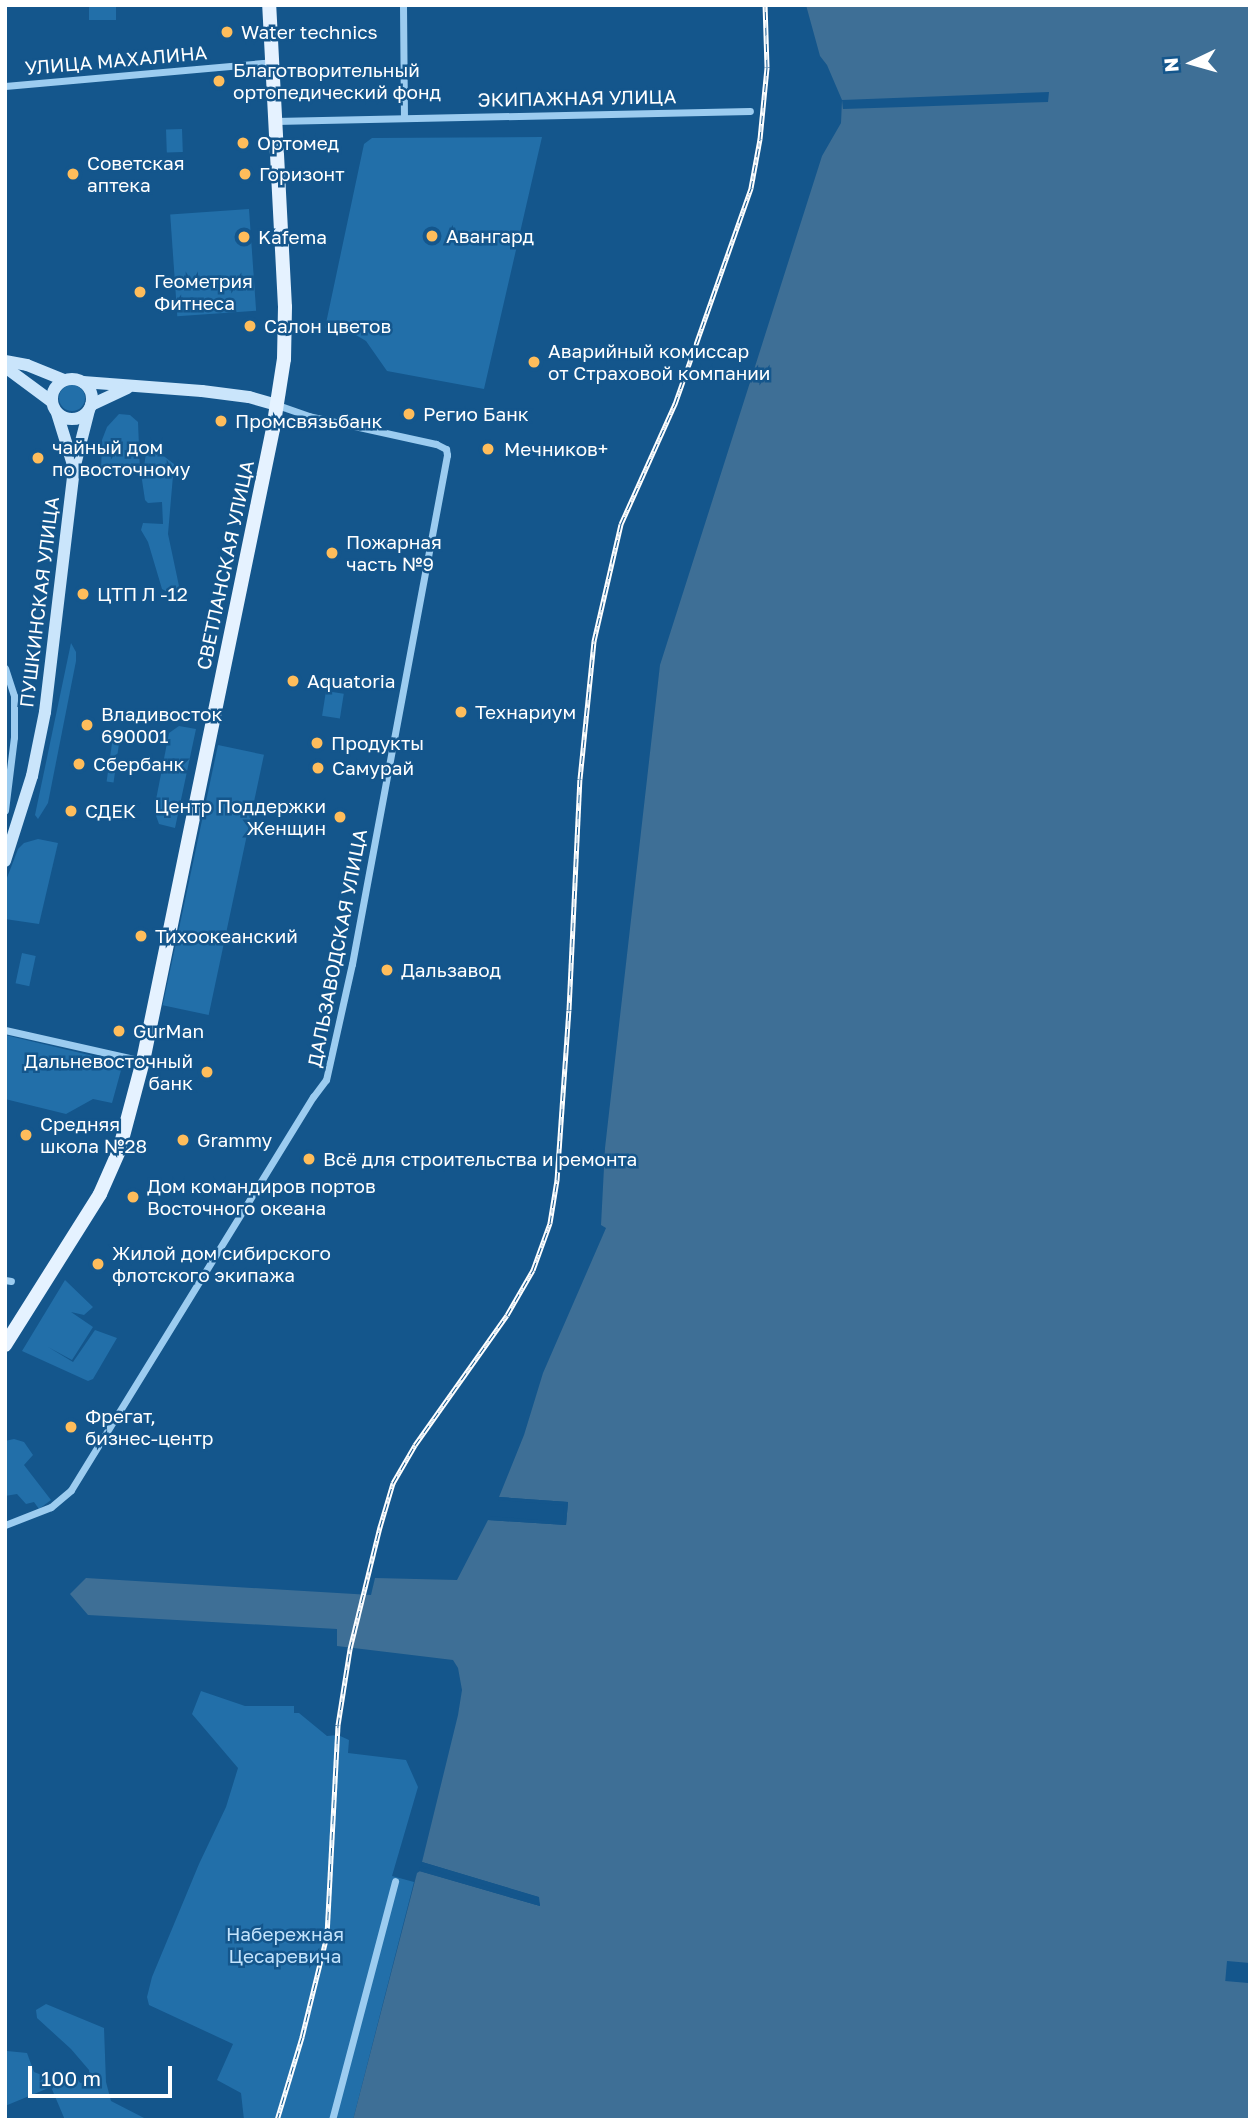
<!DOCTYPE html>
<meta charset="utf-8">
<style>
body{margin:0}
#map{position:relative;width:1255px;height:2125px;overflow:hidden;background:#14568c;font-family:"Golos Text",sans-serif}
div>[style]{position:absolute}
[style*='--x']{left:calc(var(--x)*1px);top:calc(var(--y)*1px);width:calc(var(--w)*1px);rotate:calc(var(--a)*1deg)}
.green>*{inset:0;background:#226fa9;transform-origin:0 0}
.round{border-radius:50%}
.water>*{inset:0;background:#3e6f96}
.pier>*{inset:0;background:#14568c;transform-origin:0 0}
.street>*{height:7px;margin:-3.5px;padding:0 3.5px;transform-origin:3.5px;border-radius:3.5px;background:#9cccf0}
.secondary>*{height:12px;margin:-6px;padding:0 6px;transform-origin:6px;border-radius:6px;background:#cae5fb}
.secondary>.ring{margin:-6px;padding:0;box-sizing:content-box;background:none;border:12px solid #cae5fb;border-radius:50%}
.primary>*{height:14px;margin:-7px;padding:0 7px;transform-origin:7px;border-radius:7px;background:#e5f2ff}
.rail>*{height:5px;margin-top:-2.5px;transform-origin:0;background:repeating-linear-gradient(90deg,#14568c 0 8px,#fff 0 16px);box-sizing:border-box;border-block:2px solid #fff}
.dots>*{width:19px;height:19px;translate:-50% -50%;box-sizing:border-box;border:4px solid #14568c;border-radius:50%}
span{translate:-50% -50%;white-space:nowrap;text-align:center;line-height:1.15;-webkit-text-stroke:5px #14568c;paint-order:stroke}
.poi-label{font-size:19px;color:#fff}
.left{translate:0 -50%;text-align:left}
.right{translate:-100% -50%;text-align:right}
.street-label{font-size:19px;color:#fff}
.park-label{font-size:19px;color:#c3e3fc}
.frame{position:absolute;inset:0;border:7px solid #fff;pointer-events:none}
.north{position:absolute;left:1157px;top:28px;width:70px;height:70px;-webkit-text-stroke:5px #14568c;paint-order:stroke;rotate:265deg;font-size:19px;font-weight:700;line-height:28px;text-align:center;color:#fff}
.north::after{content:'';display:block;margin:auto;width:24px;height:32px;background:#fff;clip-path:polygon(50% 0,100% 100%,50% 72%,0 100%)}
.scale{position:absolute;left:28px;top:2066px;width:144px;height:32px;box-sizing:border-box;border:4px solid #fff;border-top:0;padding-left:9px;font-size:21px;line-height:24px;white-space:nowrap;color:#fff;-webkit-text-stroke:5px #14568c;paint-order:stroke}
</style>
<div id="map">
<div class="green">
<i style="left:89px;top:5px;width:27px;height:15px"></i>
<i style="left:182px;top:129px;width:23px;height:16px;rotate:88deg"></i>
<i style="clip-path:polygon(542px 137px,484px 389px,387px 371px,366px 341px,356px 335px,325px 328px,364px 144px,372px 138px)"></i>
<i style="left:249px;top:209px;width:102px;height:79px;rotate:86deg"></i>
<i class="round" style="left:59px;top:385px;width:26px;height:26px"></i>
<i style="clip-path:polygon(119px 414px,130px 415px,138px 422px,140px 472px,101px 472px,102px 440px,107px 427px)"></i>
<i style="clip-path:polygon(146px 453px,161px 454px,174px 464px,168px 534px,179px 586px,175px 596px,162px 589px,148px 542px,141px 530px,143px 523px,163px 524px,162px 502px,148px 503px,145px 500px,142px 480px)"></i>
<i style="clip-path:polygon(71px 643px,76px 652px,76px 661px,48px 803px,38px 819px,35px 815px)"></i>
<i style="left:326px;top:691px;width:18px;height:25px;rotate:9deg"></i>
<i style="clip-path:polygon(179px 726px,196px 729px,175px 828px,159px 824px,154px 810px,169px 733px)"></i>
<i style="left:113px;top:736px;width:7px;height:46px;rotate:8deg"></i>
<i style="left:218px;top:745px;width:47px;height:266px;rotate:12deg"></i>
<i style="clip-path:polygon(38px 839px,58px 843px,39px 924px,5px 919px,5px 883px,18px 849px,24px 843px)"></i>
<i style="left:22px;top:953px;width:14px;height:31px;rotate:12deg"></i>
<i style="clip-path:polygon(5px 1035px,123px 1063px,112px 1103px,93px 1099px,66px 1114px,5px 1099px)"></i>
<i style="clip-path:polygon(65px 1280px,93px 1307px,84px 1315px,71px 1312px,93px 1327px,72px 1360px,48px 1347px,73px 1362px,95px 1330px,117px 1338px,93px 1379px,88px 1381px,22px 1351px)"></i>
<i style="clip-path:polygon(14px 1439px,24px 1442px,33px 1455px,24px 1465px,51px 1500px,39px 1509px,34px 1502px,26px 1504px,17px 1494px,5px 1496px,5px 1441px)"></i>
<i style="clip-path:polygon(201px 1691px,245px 1706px,294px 1706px,294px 1713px,299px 1713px,327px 1736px,338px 1735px,349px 1740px,348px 1753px,406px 1760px,418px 1787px,392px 1876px,414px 1882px,353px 2120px,244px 2120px,241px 2093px,217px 2080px,233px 2044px,149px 2005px,147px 1997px,152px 1977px,199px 1864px,226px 1807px,238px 1768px,192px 1714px)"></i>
<i style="clip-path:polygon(46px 2004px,104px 2028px,106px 2082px,111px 2101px,148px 2120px,65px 2120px,51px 2087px,5px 2106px,7px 2051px,27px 2053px,34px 2072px,60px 2082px,77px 2078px,80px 2083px,90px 2081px,89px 2070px,71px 2049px,37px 2018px,36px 2010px)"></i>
</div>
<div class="water">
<i style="clip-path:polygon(806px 5px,1250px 5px,1250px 2120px,353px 2120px,417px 1873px,420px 1871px,540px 1906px,538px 1897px,422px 1862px,458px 1715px,462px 1690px,458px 1668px,453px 1660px,337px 1646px,337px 1629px,88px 1615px,70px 1594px,86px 1578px,371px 1595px,375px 1578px,457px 1580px,488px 1520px,566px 1525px,568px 1502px,499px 1497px,524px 1435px,543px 1373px,606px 1228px,601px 1225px,605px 1148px,660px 665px,822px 156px,841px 123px,842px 100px,827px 65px,820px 56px)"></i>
</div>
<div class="pier">
<i style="clip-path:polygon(1049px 92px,1048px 102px,905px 107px,843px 109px,842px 100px)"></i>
<i style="clip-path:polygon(499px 1497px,568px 1502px,566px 1525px,488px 1520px,490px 1516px,563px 1522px,564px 1505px,498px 1500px)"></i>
<i style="clip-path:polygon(422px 1862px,539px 1897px,540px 1906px,419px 1871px,420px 1867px,536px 1901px,421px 1866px)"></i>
<i style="left:1227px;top:1961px;width:23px;height:20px;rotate:5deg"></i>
</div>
<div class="street">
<i style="--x:403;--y:5;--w:113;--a:89.5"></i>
<i style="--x:5;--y:86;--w:268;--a:-5.1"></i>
<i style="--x:275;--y:121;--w:475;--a:-1.2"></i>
<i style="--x:5;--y:668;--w:29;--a:72"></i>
<i style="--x:14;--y:696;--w:41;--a:90"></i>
<i style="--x:14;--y:737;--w:74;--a:97"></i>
<i style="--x:5;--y:1030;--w:141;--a:12.7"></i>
<i style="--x:5;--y:1280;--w:6;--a:9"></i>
<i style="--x:5;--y:1525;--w:49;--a:-21.4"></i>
<i style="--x:51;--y:1507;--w:26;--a:-40"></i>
<i style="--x:71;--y:1490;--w:462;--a:-58.4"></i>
<i style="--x:313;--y:1097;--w:21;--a:-53"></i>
<i style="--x:326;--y:1080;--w:119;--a:-77.4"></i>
<i style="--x:352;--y:964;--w:518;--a:-79.43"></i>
<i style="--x:447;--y:455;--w:6;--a:-99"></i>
<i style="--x:446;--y:449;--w:11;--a:-153"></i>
<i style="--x:436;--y:444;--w:130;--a:-167.6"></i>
<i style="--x:309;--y:416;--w:34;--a:-161"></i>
<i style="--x:332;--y:2120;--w:247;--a:-75.2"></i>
</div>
<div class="secondary">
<i style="--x:5;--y:361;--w:22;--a:10"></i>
<i style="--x:27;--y:365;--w:40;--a:22"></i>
<i style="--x:5;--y:367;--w:57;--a:36.5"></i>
<i class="ring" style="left:52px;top:379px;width:28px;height:28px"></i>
<i style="--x:83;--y:382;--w:119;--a:4.3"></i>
<i style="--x:202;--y:391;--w:47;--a:7.3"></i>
<i style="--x:249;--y:397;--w:29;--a:16"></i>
<i style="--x:91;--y:405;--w:40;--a:-25"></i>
<i style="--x:57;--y:413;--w:58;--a:72.8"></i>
<i style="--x:5;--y:861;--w:89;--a:-72.4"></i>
<i style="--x:32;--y:776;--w:65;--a:-78.5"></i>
<i style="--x:45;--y:712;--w:245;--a:-83.2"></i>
<i style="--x:74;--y:469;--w:61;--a:-75.7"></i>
</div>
<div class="primary">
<i style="--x:5;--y:1345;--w:178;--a:-57.8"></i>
<i style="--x:100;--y:1194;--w:47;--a:-66.2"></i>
<i style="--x:119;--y:1151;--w:93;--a:-75.1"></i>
<i style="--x:143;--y:1061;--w:645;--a:-78.38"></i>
<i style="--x:273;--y:429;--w:71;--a:-81.1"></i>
<i style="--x:284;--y:359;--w:52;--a:-88.9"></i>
<i style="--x:285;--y:307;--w:302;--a:-93"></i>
</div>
<div class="rail">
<i style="--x:277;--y:2120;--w:87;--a:-73.2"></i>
<i style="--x:302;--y:2037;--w:105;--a:-76.2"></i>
<i style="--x:327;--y:1935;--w:210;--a:-87"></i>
<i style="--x:338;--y:1725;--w:77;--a:-81"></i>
<i style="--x:350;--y:1649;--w:126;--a:-76.2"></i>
<i style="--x:380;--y:1527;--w:46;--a:-73.5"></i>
<i style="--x:393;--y:1483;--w:44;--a:-59.9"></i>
<i style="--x:415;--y:1445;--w:159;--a:-54.7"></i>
<i style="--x:507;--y:1315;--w:52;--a:-60"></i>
<i style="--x:533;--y:1270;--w:50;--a:-70.1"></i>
<i style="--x:550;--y:1223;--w:44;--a:-80.8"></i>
<i style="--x:557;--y:1180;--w:170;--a:-86"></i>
<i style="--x:569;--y:1010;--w:231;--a:-87.3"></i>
<i style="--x:580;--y:779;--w:139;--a:-84.2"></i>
<i style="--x:594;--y:641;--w:120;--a:-77"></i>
<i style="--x:621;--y:524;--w:132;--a:-65.8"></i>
<i style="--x:675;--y:404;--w:229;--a:-70.6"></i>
<i style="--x:751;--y:188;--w:50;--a:-79.6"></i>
<i style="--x:760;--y:139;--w:72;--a:-84.4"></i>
<i style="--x:767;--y:67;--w:62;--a:-91.8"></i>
</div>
<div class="dots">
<i style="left:227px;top:32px;background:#ffbd5b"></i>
<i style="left:219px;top:81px;background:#ffbd5b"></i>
<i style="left:243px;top:143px;background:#ffbd5b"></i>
<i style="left:73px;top:174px;background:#ffbd5b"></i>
<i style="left:245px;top:174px;background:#ffbd5b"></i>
<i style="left:432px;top:236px;background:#ffbd5b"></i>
<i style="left:244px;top:237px;background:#ffbd5b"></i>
<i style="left:140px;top:292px;background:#ffbd5b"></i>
<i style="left:250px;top:326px;background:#ffbd5b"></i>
<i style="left:534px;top:362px;background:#ffbd5b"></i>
<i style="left:409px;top:414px;background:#ffbd5b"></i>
<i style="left:221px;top:421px;background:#ffbd5b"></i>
<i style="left:488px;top:449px;background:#ffbd5b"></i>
<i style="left:38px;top:458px;background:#ffbd5b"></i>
<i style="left:332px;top:553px;background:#ffbd5b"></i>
<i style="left:83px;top:594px;background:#ffbd5b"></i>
<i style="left:293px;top:681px;background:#ffbd5b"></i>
<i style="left:461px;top:712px;background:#ffbd5b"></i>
<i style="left:87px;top:725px;background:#ffbd5b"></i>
<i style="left:317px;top:743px;background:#ffbd5b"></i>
<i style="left:79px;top:764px;background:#ffbd5b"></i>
<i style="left:318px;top:768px;background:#ffbd5b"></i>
<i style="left:71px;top:811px;background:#ffbd5b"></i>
<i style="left:340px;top:817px;background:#ffbd5b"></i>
<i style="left:141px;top:936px;background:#ffbd5b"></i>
<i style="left:387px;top:970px;background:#ffbd5b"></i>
<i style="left:119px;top:1031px;background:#ffbd5b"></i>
<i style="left:207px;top:1072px;background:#ffbd5b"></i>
<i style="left:26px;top:1135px;background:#ffbd5b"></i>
<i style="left:183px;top:1140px;background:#ffbd5b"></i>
<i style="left:309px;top:1159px;background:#ffbd5b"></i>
<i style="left:133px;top:1197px;background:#ffbd5b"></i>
<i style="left:98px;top:1264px;background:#ffbd5b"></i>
<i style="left:71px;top:1427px;background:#ffbd5b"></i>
</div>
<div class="poi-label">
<span class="left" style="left:241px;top:32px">Water technics</span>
<span class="left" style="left:233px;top:81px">Благотворительный<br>ортопедический фонд</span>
<span class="left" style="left:257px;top:143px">Ортомед</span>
<span class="left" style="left:87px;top:174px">Советская<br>аптека</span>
<span class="left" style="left:259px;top:174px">Горизонт</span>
<span class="left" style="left:446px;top:236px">Авангард</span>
<span class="left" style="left:258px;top:237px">Kafema</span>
<span class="left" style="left:154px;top:292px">Геометрия<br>Фитнеса</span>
<span class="left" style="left:264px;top:326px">Салон цветов</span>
<span class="left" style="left:548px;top:362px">Аварийный комиссар<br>от Страховой компании</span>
<span class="left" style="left:423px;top:414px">Регио Банк</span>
<span class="left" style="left:235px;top:421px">Промсвязьбанк</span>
<span class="left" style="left:52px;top:458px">чайный дом<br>по восточному</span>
<span class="left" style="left:504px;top:449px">Мечников+</span>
<span class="left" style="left:346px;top:553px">Пожарная<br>часть №9</span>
<span class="left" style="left:97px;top:594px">ЦТП Л -12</span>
<span class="left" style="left:307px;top:681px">Aquatoria</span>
<span class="left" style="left:475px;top:712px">Технариум</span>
<span class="left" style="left:101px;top:725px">Владивосток<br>690001</span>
<span class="left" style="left:331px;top:743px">Продукты</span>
<span class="left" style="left:93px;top:764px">Сбербанк</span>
<span class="left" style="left:332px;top:768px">Самурай</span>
<span class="right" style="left:326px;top:817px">Центр Поддержки<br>Женщин</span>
<span class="left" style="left:85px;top:811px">СДЕК</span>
<span class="left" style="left:155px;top:936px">Тихоокеанский</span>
<span class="left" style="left:401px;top:970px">Дальзавод</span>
<span class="left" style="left:133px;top:1031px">GurMan</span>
<span class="right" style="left:193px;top:1072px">Дальневосточный<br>банк</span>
<span class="left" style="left:40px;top:1135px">Средняя<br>школа №28</span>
<span class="left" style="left:197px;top:1140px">Grammy</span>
<span class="left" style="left:323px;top:1159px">Всё для строительства и ремонта</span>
<span class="left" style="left:147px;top:1197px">Дом командиров портов<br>Восточного океана</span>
<span class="left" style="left:112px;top:1264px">Жилой дом сибирского<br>флотского экипажа</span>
<span class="left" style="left:85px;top:1427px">Фрегат,<br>бизнес-центр</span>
</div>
<div class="street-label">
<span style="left:116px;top:60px;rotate:-5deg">УЛИЦА МАХАЛИНА</span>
<span style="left:577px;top:98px;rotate:-1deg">ЭКИПАЖНАЯ УЛИЦА</span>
<span style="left:225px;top:565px;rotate:-78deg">СВЕТЛАНСКАЯ УЛИЦА</span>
<span style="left:39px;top:602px;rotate:-83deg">ПУШКИНСКАЯ УЛИЦА</span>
<span style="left:337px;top:948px;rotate:-79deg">ДАЛЬЗАВОДСКАЯ УЛИЦА</span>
</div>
<div class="park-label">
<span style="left:285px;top:1945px">Набережная<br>Цесаревича</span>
</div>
<div class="frame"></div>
<div class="north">N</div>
<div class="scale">100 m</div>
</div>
